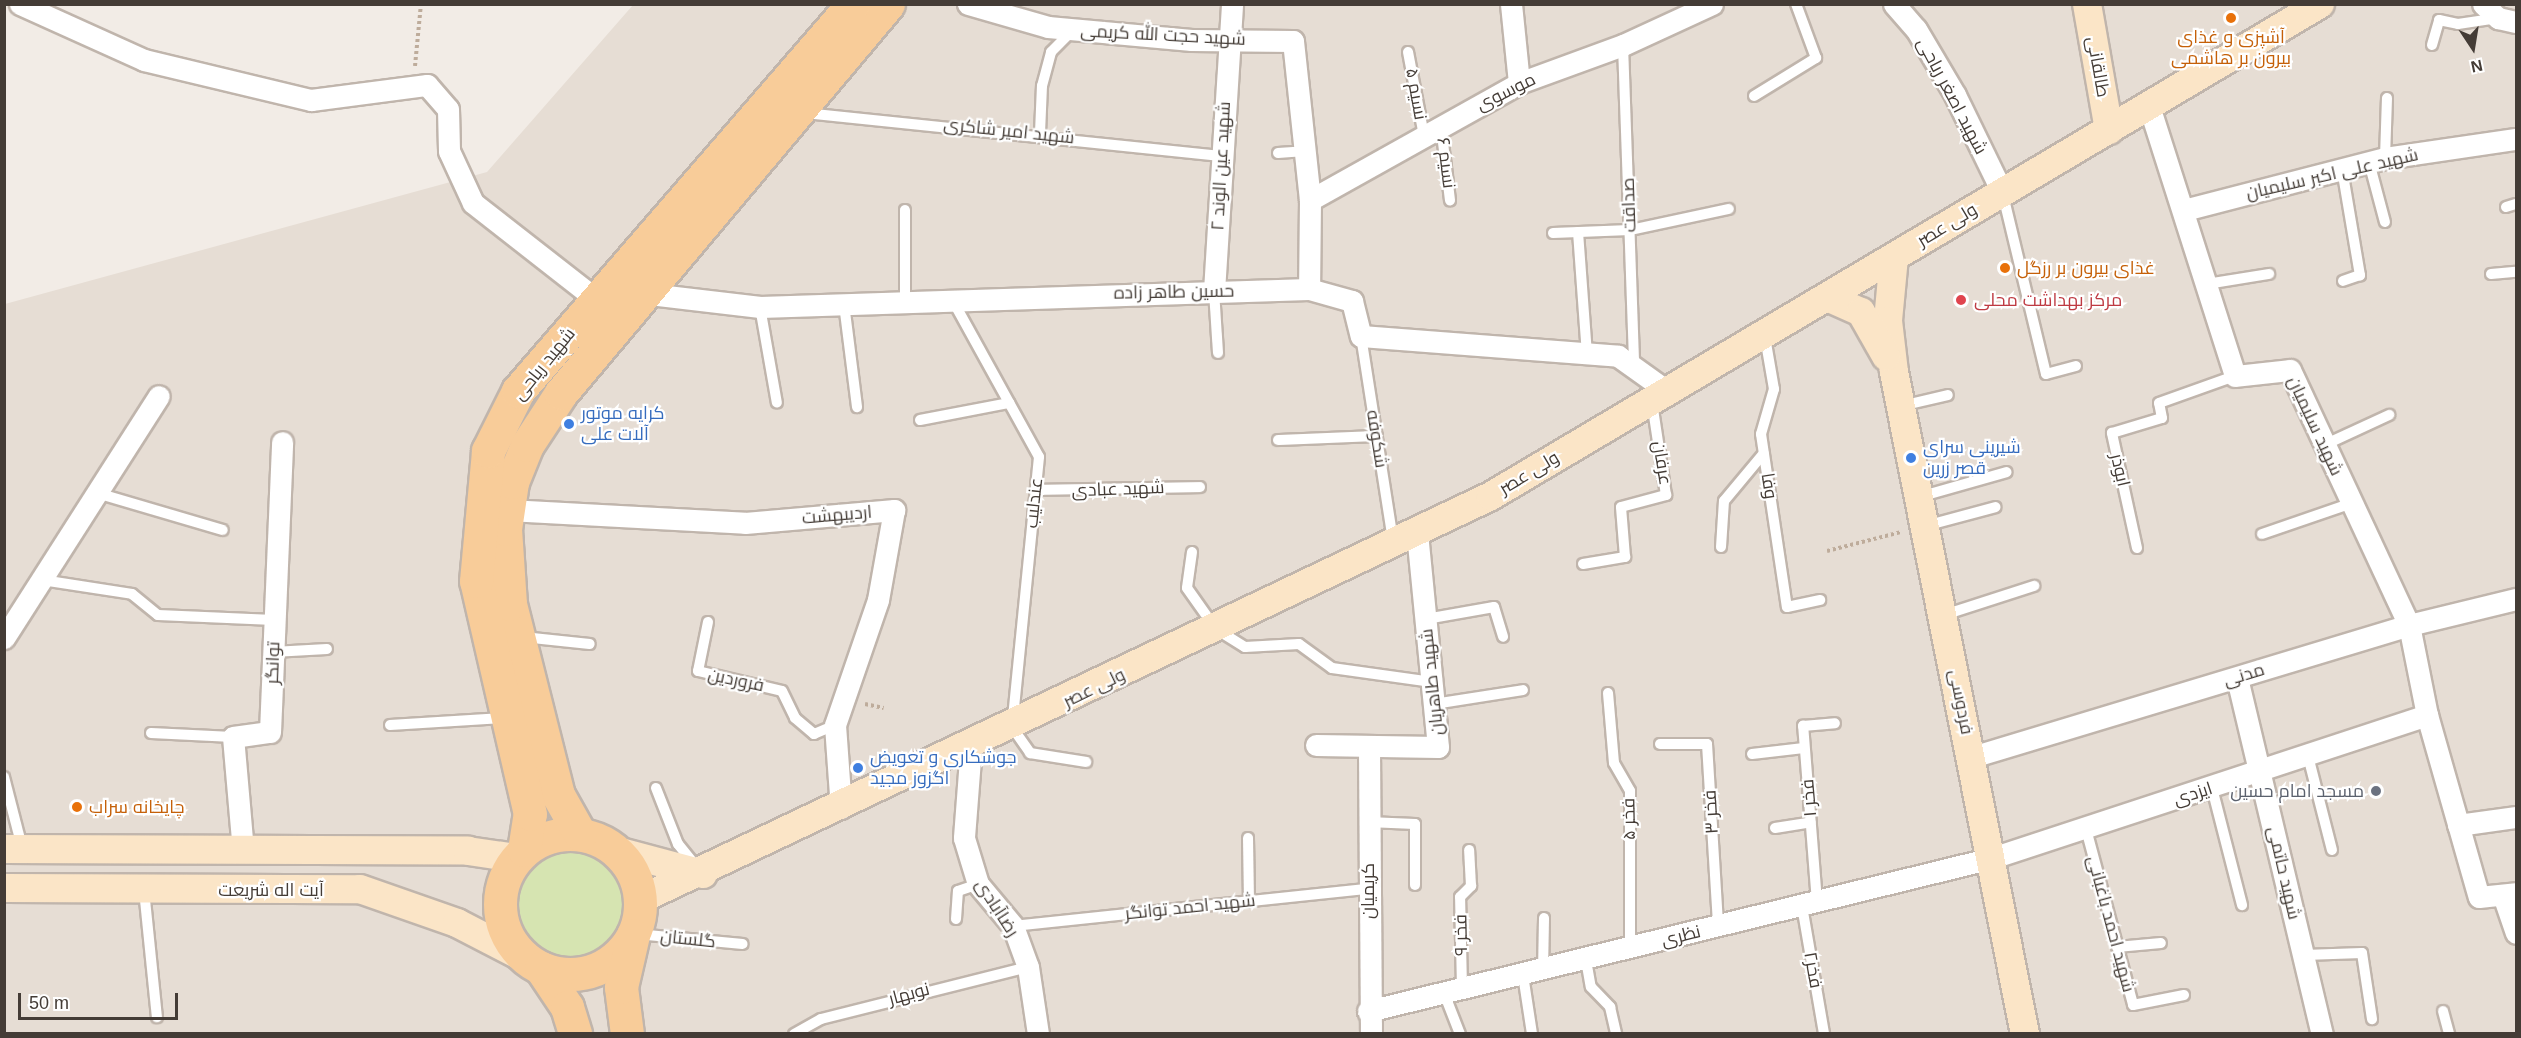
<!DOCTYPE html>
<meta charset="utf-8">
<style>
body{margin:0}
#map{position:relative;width:2521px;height:1038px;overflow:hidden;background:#f2ece6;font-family:Helvetica,Cairo,sans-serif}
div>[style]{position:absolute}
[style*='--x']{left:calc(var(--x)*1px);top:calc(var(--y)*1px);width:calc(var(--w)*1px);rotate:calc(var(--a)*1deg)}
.residential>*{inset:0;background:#e6ddd4}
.green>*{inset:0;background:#d6e4b1}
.round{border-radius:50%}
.path>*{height:4px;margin-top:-2px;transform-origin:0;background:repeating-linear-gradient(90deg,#beac9b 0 3px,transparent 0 6px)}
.roads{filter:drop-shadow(2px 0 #c0b5ac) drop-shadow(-2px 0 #c0b5ac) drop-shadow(0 2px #c0b5ac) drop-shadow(0 -2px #c0b5ac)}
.lane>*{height:10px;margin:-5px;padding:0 5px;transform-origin:5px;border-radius:5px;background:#fff}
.street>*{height:21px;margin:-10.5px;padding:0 10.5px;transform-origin:10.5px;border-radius:10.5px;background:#fff}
.secondary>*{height:28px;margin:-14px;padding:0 14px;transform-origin:14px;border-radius:14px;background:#fbe5c7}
.primary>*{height:33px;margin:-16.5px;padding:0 16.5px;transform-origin:16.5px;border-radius:16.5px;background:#f8cc99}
.primary>.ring{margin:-16.5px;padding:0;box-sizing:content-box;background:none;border:33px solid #f8cc99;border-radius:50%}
.dots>*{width:16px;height:16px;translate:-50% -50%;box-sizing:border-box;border:3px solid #fff;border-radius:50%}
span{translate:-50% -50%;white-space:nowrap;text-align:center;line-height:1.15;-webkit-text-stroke:4.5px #fff;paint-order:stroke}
.street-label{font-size:18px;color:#443c36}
.food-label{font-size:18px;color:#c56008}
.left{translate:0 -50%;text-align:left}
.health-label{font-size:18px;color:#be3a42}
.shop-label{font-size:18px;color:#366cbe}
.worship-label{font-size:18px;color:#5b616d}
.right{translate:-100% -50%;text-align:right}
.frame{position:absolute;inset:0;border:6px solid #443c36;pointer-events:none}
.north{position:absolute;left:2443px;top:18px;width:60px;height:60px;-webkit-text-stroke:4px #fff;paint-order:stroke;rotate:168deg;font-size:16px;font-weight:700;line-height:24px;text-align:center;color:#443c36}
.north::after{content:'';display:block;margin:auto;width:21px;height:27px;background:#443c36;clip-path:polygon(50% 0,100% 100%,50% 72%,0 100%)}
.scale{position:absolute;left:18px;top:993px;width:160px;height:27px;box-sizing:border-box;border:3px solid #443c36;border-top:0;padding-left:8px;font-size:18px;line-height:21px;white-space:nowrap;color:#443c36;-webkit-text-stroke:4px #fff;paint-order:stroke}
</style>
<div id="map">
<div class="residential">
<i style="clip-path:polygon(633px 5px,2516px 5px,2516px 1033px,5px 1034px,5px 304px,487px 172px)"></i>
</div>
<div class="green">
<i class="round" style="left:512px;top:848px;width:114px;height:114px"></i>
</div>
<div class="path">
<i style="--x:415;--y:66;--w:62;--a:-84.5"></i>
<i style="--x:1827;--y:551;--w:76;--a:-14.4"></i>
<i style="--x:865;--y:704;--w:19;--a:12"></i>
</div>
<div class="roads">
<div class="lane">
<i style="--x:1623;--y:45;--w:319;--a:88"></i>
<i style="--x:2432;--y:45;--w:26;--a:-74"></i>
<i style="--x:2439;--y:20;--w:19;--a:12"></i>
<i style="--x:2458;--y:24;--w:40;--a:-8.5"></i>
<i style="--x:1408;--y:52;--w:86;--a:79.2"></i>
<i style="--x:1754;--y:96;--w:73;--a:-31.5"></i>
<i style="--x:1816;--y:58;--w:58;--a:-110.3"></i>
<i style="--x:805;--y:113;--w:418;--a:5.9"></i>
<i style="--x:1441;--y:126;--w:75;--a:83.1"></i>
<i style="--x:1040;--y:133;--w:47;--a:-87.6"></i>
<i style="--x:1042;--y:86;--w:35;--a:-75"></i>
<i style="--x:1051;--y:52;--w:31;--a:-45"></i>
<i style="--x:1278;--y:153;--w:27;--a:-4"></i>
<i style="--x:2385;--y:158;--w:60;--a:-88.1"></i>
<i style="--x:2369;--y:162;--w:62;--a:75.1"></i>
<i style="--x:2342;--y:169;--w:108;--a:80.4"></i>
<i style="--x:2360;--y:275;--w:18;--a:161"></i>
<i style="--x:2003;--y:195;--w:184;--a:76.5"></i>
<i style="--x:2046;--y:374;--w:31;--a:-15"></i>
<i style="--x:2506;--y:207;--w:10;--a:-17"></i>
<i style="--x:1578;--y:232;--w:122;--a:85.8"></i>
<i style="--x:1553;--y:233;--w:77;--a:-2.2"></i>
<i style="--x:1630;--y:230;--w:101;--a:-12"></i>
<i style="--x:2491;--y:274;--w:25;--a:-5"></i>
<i style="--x:2207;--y:284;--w:63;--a:-9.2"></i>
<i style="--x:1214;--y:291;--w:62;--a:86.3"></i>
<i style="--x:953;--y:301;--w:178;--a:61.1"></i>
<i style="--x:1039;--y:457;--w:271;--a:95.7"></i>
<i style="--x:1012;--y:727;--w:32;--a:55"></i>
<i style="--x:1030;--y:753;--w:57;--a:9.1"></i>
<i style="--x:905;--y:302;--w:92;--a:-90"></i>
<i style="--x:844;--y:304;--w:104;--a:82.8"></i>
<i style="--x:760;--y:307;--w:97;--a:80"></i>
<i style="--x:1361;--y:336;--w:206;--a:81.1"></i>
<i style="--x:1765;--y:337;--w:53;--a:80.2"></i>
<i style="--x:1774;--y:389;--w:47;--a:106.1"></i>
<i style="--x:1761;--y:434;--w:175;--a:81.5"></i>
<i style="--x:1787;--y:607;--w:34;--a:-12"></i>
<i style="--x:1901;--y:406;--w:48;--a:-13.2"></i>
<i style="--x:920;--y:420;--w:91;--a:-10.8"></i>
<i style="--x:1278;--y:440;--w:99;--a:-2.3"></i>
<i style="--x:2324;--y:445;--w:72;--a:-24.8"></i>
<i style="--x:1036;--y:490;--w:164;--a:-1"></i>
<i style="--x:97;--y:493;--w:131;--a:16.4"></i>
<i style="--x:1919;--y:497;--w:91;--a:-15.9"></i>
<i style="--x:1925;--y:526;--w:73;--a:-15"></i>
<i style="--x:2262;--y:534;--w:95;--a:-19"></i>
<i style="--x:1721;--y:547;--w:46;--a:-86.3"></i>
<i style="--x:1724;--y:501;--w:62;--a:-50.2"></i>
<i style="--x:2137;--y:548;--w:118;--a:-102.3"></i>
<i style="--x:2112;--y:433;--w:52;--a:-16.7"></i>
<i style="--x:2162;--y:418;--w:15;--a:-101"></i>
<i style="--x:2159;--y:403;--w:81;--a:-19.6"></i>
<i style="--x:1192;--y:552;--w:36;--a:98"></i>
<i style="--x:1187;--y:588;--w:50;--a:54.7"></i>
<i style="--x:1216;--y:629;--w:34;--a:32"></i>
<i style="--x:1245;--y:647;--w:54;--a:-3.2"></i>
<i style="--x:1299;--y:644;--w:41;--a:36"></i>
<i style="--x:1332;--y:668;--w:101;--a:8"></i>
<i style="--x:1583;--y:564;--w:43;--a:-9.5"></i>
<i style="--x:1625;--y:557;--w:50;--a:-94.6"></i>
<i style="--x:1621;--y:507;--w:47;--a:-14.9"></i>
<i style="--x:1666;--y:495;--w:94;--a:-98.6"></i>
<i style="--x:42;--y:580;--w:91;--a:8.8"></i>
<i style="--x:132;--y:594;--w:33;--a:39"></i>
<i style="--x:158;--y:615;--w:116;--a:2.5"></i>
<i style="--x:1944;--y:615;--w:95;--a:-17.9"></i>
<i style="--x:1426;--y:619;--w:69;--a:-10"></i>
<i style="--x:1494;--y:607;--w:31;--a:73"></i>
<i style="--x:708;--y:622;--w:50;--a:101.5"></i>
<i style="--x:698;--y:671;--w:86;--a:13.4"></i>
<i style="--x:782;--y:691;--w:30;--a:64"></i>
<i style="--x:795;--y:718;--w:25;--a:40"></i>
<i style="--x:814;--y:734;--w:23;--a:-23"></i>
<i style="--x:523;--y:637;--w:67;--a:6"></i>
<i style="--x:273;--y:652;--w:54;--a:-3.2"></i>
<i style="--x:1608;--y:693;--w:70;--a:85.1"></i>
<i style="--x:1614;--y:763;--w:32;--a:60"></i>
<i style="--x:1630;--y:791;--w:158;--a:90"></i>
<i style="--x:1434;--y:704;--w:90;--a:-8.9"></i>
<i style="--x:390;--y:725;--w:113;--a:-3.5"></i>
<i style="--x:151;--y:733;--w:82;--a:2.8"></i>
<i style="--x:1660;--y:744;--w:47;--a:0"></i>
<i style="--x:1707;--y:744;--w:182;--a:86.5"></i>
<i style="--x:1752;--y:754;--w:52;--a:-6.6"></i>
<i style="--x:2308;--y:756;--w:97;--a:75.7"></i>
<i style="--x:4;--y:777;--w:72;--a:75.6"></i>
<i style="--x:656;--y:788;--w:60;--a:68.6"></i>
<i style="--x:678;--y:844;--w:27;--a:51"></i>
<i style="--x:2212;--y:788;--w:121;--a:75.6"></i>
<i style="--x:1368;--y:822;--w:47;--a:2.4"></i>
<i style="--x:1415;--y:824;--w:61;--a:90"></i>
<i style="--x:1775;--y:828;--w:36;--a:-9"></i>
<i style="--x:2086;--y:829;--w:182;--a:75"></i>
<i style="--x:2133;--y:1005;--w:52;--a:-11.1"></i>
<i style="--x:1248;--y:838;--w:63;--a:89.1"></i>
<i style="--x:144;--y:890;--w:128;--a:84.2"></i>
<i style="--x:1817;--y:902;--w:177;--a:-94.5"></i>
<i style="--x:1803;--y:726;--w:32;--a:-5"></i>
<i style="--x:1802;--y:906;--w:130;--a:80.2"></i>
<i style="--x:956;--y:919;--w:28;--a:-86"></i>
<i style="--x:958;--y:891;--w:21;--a:-19"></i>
<i style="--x:1013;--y:926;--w:357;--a:-6"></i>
<i style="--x:637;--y:934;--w:106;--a:5.4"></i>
<i style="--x:2117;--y:947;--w:44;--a:-5.2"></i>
<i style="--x:2304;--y:955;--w:58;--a:-2"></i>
<i style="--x:2362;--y:953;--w:67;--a:81.4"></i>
<i style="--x:1586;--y:960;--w:27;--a:80"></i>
<i style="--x:1591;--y:987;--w:28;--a:46"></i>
<i style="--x:1610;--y:1007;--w:28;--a:77"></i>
<i style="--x:1543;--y:971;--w:53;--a:-88.9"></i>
<i style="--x:1523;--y:975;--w:60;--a:81.3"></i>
<i style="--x:1462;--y:989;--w:92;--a:-91.2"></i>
<i style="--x:1460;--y:897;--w:16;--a:-45"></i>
<i style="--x:1471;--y:886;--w:36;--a:-93"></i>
<i style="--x:1444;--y:993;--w:44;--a:68.7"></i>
<i style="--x:2443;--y:1011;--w:24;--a:75"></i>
<i style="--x:794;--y:1034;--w:31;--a:-29"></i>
<i style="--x:821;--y:1019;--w:213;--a:-14.1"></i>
</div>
<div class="street">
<i style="--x:20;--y:4;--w:136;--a:24.3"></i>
<i style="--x:144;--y:60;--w:172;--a:13.5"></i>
<i style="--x:311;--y:100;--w:117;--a:-7.4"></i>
<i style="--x:427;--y:85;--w:32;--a:49"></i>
<i style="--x:448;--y:109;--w:42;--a:88.6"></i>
<i style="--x:449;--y:151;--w:57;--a:65.2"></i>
<i style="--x:473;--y:203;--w:157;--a:38"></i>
<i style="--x:968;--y:4;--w:83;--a:16"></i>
<i style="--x:1048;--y:27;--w:144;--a:5.2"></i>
<i style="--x:1191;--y:40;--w:102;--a:0.6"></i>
<i style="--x:1293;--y:41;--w:160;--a:83.9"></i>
<i style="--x:1310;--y:200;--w:89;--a:90.6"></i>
<i style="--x:1511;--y:4;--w:79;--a:84.2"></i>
<i style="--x:1894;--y:4;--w:33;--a:49"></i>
<i style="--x:1916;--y:29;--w:77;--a:59.4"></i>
<i style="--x:1955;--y:95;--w:108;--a:64.1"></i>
<i style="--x:2483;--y:4;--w:21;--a:43"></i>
<i style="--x:2498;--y:18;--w:18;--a:13"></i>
<i style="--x:2149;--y:106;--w:283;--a:72.3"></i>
<i style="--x:2235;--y:376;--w:55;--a:-6.2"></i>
<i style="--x:2290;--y:370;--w:281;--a:65"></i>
<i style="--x:2409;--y:625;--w:92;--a:78.7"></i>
<i style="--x:2427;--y:715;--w:189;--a:74.1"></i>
<i style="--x:2479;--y:897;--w:37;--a:-6"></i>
<i style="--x:1310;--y:200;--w:240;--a:-29.2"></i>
<i style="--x:1519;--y:83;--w:111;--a:-20.1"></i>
<i style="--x:1623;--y:45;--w:98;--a:-24.7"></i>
<i style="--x:2184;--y:210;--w:208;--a:-14.5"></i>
<i style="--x:2385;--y:158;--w:132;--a:-8.3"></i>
<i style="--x:1214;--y:291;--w:288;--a:-86.4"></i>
<i style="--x:641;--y:293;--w:120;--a:6.7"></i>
<i style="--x:760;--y:307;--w:549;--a:-1.88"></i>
<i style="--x:1309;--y:289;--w:45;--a:15.6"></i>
<i style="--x:1352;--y:301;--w:36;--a:76"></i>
<i style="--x:1361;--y:336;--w:258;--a:4.4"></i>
<i style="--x:1618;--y:356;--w:60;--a:35.5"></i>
<i style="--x:508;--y:510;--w:237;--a:3.1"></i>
<i style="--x:745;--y:523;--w:150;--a:-5"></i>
<i style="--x:894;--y:510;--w:91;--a:100.1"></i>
<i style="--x:878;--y:600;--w:132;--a:109"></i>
<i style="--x:835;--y:725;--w:83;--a:85.9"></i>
<i style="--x:4;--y:638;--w:287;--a:-57.4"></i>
<i style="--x:2237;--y:678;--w:366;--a:76.6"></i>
<i style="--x:1316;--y:745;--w:122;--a:0.9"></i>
<i style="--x:1438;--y:747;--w:217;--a:-95.6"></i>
<i style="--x:971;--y:746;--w:92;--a:94.4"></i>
<i style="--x:964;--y:838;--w:48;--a:73.1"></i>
<i style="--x:978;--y:884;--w:55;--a:50.2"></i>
<i style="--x:1013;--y:926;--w:44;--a:69.9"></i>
<i style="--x:1028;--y:967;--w:68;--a:81.5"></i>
<i style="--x:1369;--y:748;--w:286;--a:89.6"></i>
<i style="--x:1972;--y:757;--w:457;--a:-16.8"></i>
<i style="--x:2409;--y:625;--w:110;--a:-13.7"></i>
<i style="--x:2458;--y:825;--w:59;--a:-7.9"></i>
<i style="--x:243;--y:851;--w:114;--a:-95"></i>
<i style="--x:233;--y:737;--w:37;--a:-8"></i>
<i style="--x:270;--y:732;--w:290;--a:-87.6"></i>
<i style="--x:2503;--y:895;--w:40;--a:71.1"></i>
<i style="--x:1368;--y:1011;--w:642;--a:-13.78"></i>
<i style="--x:1992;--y:858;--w:458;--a:-18.2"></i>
</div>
<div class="secondary">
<i style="--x:2087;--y:4;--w:128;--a:80.1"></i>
<i style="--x:1894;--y:257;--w:64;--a:95.4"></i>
<i style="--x:1888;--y:321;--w:51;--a:83.3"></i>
<i style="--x:1894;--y:372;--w:675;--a:78.81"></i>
<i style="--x:1827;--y:297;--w:37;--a:24"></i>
<i style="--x:1861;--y:312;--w:51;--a:60.4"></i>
<i style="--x:4;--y:849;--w:464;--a:0.2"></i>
<i style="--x:468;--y:851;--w:49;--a:8.3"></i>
<i style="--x:617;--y:851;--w:89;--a:15"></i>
<i style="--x:4;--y:888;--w:356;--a:0.2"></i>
<i style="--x:360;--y:889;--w:103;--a:19.3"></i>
<i style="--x:457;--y:923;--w:74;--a:27.3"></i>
<i style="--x:639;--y:900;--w:943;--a:-25.37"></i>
<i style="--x:1491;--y:496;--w:964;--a:-30.69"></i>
</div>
<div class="primary">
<i class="ring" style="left:500px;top:834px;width:107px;height:107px"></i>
<i style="--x:580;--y:834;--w:45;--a:-119.4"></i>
<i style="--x:558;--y:795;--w:197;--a:-104.1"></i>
<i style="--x:510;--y:604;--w:75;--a:-93.8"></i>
<i style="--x:505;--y:529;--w:48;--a:-81.5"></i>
<i style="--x:512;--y:482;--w:40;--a:-68"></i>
<i style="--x:527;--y:445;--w:62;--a:-56.8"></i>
<i style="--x:561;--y:393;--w:508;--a:-49.95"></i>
<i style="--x:524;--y:850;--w:36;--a:-81"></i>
<i style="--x:530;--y:814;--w:239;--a:-103"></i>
<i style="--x:476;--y:581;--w:131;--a:-84.7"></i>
<i style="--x:488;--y:451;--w:67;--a:-63.4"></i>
<i style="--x:518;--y:391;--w:512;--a:-49.12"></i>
<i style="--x:541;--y:968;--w:47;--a:56.3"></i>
<i style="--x:567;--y:1007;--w:28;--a:73"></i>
<i style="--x:627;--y:1034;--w:47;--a:-97.3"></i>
<i style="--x:621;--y:987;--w:53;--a:-77"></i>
</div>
</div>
<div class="dots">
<i style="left:2231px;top:18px;background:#e8710a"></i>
<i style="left:2005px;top:268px;background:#e8710a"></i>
<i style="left:1961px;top:300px;background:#e0444e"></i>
<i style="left:569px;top:424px;background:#3f7fe0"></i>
<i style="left:1911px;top:458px;background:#3f7fe0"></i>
<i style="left:858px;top:768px;background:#3f7fe0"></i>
<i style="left:2376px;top:791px;background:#6b7280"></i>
<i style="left:77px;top:807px;background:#e8710a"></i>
</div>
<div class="street-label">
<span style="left:1163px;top:35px;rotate:3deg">شهید حجت الله کریمی</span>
<span style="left:2098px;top:67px;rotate:80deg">طالقانی</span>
<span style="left:1506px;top:92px;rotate:-26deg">موسوی</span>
<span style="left:1416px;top:94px;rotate:80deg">نسیم ۵</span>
<span style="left:1952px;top:96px;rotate:62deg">شهید اصغر ریاحی</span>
<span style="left:1009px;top:131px;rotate:6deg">شهید امیر شاکری</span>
<span style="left:1446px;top:163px;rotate:83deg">نسیم ۶</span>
<span style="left:1221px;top:166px;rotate:-87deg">شهید عین الوند ۲</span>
<span style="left:2332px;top:174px;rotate:-13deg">شهید علی اکبر سلیمیان</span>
<span style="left:1629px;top:205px;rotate:-92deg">صداقت</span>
<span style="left:1947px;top:225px;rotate:-31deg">ولی عصر</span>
<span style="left:1174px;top:292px;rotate:-1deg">حسین طاهر زاده</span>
<span style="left:544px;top:364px;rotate:-51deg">شهید ریاحی</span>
<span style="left:2315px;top:426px;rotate:65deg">شهید سلیمیان</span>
<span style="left:1377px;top:439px;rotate:81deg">شکوفه</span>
<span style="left:1662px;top:463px;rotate:81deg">عرفان</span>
<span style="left:2120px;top:470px;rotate:77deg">ابوذر</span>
<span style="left:1529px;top:473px;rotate:-31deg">ولی عصر</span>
<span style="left:1769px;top:486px;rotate:81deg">وفا</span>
<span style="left:1118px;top:489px;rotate:-2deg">شهید عبادی</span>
<span style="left:1034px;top:503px;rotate:-84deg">عندلیب</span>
<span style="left:837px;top:515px;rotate:-5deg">اردیبهشت</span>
<span style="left:273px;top:663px;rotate:-88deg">توانگر</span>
<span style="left:2244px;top:675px;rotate:-17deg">مدنی</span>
<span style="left:736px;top:680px;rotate:12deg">فروردین</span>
<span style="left:1432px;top:682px;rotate:-96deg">شهید طاهریان</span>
<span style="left:1094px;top:688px;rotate:-26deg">ولی عصر</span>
<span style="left:1961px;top:702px;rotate:79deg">فردوسی</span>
<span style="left:2193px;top:794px;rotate:-18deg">ایزدی</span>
<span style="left:1809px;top:798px;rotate:-95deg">فخر ۱</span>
<span style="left:1711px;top:812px;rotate:-93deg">فخر ۳</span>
<span style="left:1629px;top:819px;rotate:-91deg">فخر ۵</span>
<span style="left:2284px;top:873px;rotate:77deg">شهید حاتمی</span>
<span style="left:271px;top:890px">آیت اله شریعت</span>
<span style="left:1368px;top:891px;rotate:-90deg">کریمیان</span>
<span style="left:1190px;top:907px;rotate:-6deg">شهید احمد توانگر</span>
<span style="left:997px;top:908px;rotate:57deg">رضاآبادی</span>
<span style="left:2111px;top:924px;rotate:75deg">شهید احمد باغبانی</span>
<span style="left:1461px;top:935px;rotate:-91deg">فخر ۹</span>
<span style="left:1681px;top:936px;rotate:-14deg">نظری</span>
<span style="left:688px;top:939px;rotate:6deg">گلستان</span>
<span style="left:1813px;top:970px;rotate:80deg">فخر۲</span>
<span style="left:909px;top:994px;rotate:-15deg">نوبهار</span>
</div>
<div class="food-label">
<span style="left:2231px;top:48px">آشپزی و غذای<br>بیرون بر هاشمی</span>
<span class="left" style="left:2017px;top:268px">غذای بیرون بر رزگل</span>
<span class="left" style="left:89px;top:807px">چایخانه سراب</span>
</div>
<div class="health-label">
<span class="left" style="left:1974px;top:300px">مرکز بهداشت محلی</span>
</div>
<div class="shop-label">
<span class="left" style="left:581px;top:424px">کرایه موتور<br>آلات علی</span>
<span class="left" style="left:1923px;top:458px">شیرینی سرای<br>قصر زرین</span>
<span class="left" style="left:870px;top:768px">جوشکاری و تعویض<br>اگزوز مجید</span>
</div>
<div class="worship-label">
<span class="right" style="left:2364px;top:791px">مسجد امام حسین</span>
</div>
<div class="frame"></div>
<div class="north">N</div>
<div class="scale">50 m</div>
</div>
